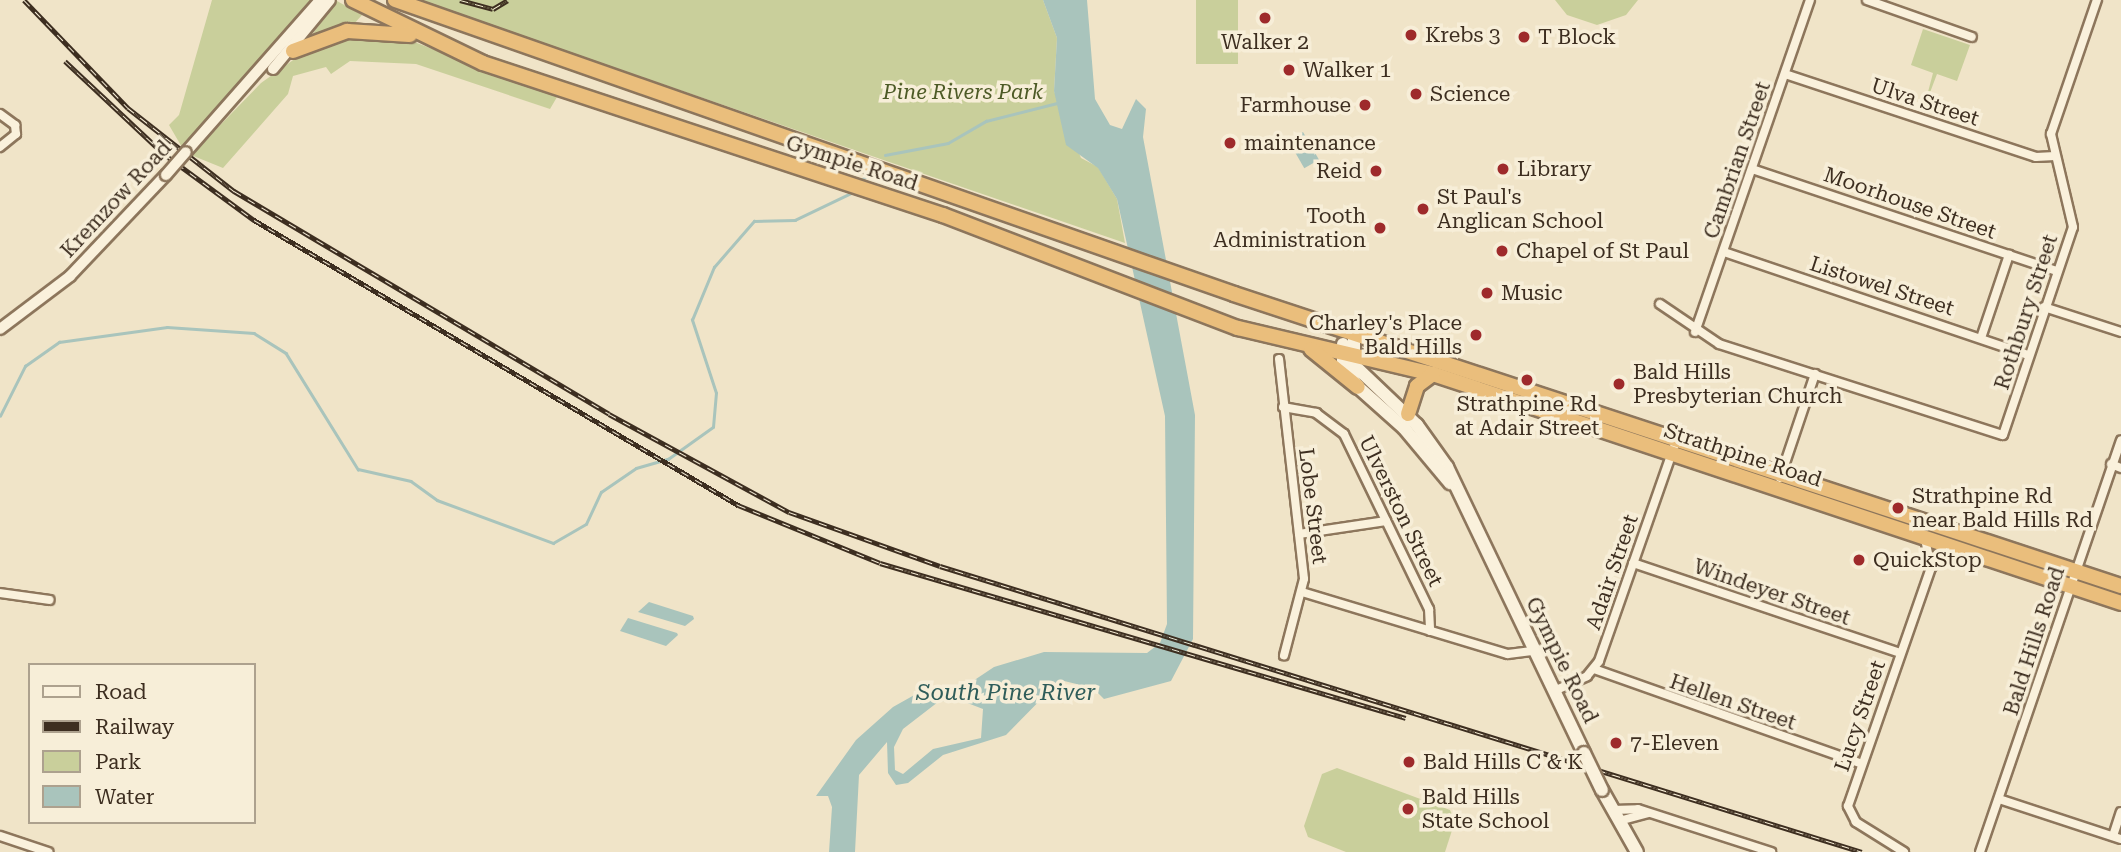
<!DOCTYPE html>
<style>
body{margin:0}
#map{position:relative;width:2121px;height:852px;overflow:hidden;background:#f0e4c8;font-family:"Roboto Serif",serif}
div>[style]{position:absolute}
[style*='--x']{left:calc(var(--x)*1px);top:calc(var(--y)*1px);width:calc(var(--w)*1px);rotate:calc(var(--a)*1deg)}
.green>*{inset:0;background:#c9cf9b;transform-origin:0 0}
.water>*{inset:0;background:#a9c4bc;transform-origin:0 0}
.stream>*{height:2.5px;margin:-1.25px;padding:0 1.25px;transform-origin:1.25px;border-radius:1.25px;background:#a9c4bc}
.roads{filter:drop-shadow(2px 0 #8d765c) drop-shadow(-2px 0 #8d765c) drop-shadow(0 2px #8d765c) drop-shadow(0 -2px #8d765c)}
.minor>*{height:8px;margin:-4px;padding:0 4px;transform-origin:4px;border-radius:4px;background:#faf1dc}
.tertiary>*{height:10px;margin:-5px;padding:0 5px;transform-origin:5px;border-radius:5px;background:#faf1dc}
.secondary>*{height:12px;margin:-6px;padding:0 6px;transform-origin:6px;border-radius:6px;background:#faf1dc}
.trunk>*{height:14px;margin:-7px;padding:0 7px;transform-origin:7px;border-radius:7px;background:#eabe7c}
.rail>*{height:5px;margin-top:-2.5px;transform-origin:0;background:repeating-linear-gradient(90deg,#f7eed8 0 8px,#3d2e20 0 16px);box-sizing:border-box;border-block:2px solid #3d2e20}
.bridges{filter:drop-shadow(2px 0 #8d765c) drop-shadow(-2px 0 #8d765c) drop-shadow(0 2px #8d765c) drop-shadow(0 -2px #8d765c)}
.tertiary-bridge>*{height:10px;margin:-5px;padding:0 5px;transform-origin:5px;border-radius:5px;background:#faf1dc}
.secondary-bridge>*{height:12px;margin:-6px;padding:0 6px;transform-origin:6px;border-radius:6px;background:#faf1dc}
.dots>*{width:19px;height:19px;translate:-50% -50%;box-sizing:border-box;border:4px solid #f7eed8;border-radius:50%}
span{translate:-50% -50%;white-space:nowrap;text-align:center;line-height:1.15;-webkit-text-stroke:7px #f7eed8;paint-order:stroke}
.poi-label{font-size:21px;color:#3d2e20}
.left{translate:0 -50%;text-align:left}
.right{translate:-100% -50%;text-align:right}
.park-label{font-size:21px;color:#4d5a26;font-style:italic}
.street-label{font-size:21px;color:#3d2e20}
.water-label{font-size:23px;color:#2f5d5a;font-style:italic}
.legend{position:absolute;left:28px;top:663px;width:228px;height:161px;box-sizing:border-box;background:#f7eed8;border:2px solid #ada18e;margin:0;padding:9px 12px;list-style:none;font-size:21px;color:#3d2e20}
.legend li{display:flex;align-items:center;gap:14px;height:35px}
.legend b{width:35px;border:2px solid #ada18e}
</style>
<div id="map">
<div class="green">
<i style="clip-path:polygon(212px 0,313px 0,183px 149px,169px 125px,179px 115px)"></i>
<i style="clip-path:polygon(418px 0,1043px 0,1057px 38px,1054px 91px,1081px 158px,1098px 167px,1117px 199px,1125px 243px)"></i>
<i style="left:1196px;top:0;width:42px;height:64px"></i>
<i style="clip-path:polygon(1555px 0,1638px 0,1626px 15px,1597px 25px,1567px 15px)"></i>
<i style="clip-path:polygon(337px 1px,362px 15px,353px 25px,311px 36px)"></i>
<i style="clip-path:polygon(1923px 29px,1970px 45px,1957px 81px,1937px 74px,1923px 111px,1933px 73px,1911px 65px)"></i>
<i style="clip-path:polygon(350px 34px,404px 38px,557px 97px,550px 109px,416px 64px,350px 61px,331px 74px,326px 67px,293px 76px,288px 94px,223px 168px,191px 155px,261px 83px,310px 48px)"></i>
<i style="clip-path:polygon(1337px 768px,1450px 810px,1455px 821px,1445px 852px,1346px 852px,1308px 837px,1304px 826px,1322px 774px)"></i>
</div>
<div class="water">
<i style="clip-path:polygon(evenodd,1043px 0,1087px 0,1095px 99px,1110px 125px,1122px 129px,1136px 99px,1146px 109px,1143px 137px,1195px 415px,1193px 639px,1171px 681px,1104px 699px,1093px 688px,1060px 680px,1006px 735px,943px 755px,908px 783px,896px 785px,888px 773px,887px 742px,859px 775px,855px 852px,829px 852px,832px 807px,828px 796px,816px 796px,856px 740px,893px 707px,925px 689px,970px 683px,994px 667px,1044px 652px,1147px 653px,1160px 643px,1167px 624px,1165px 416px,1117px 199px,1098px 168px,1066px 145px,1054px 91px,1057px 38px,1043px 0,957px 699px,983px 709px,981px 738px,933px 749px,903px 774px,895px 770px,894px 747px,903px 729px,938px 702px,957px 699px)"></i>
<i style="left:1303px;top:132px;width:32px;height:17px;rotate:60deg"></i>
<i style="clip-path:polygon(649px 602px,693px 616px,694px 619px,685px 626px,638px 612px)"></i>
<i style="clip-path:polygon(628px 618px,677px 633px,678px 635px,666px 646px,620px 631px)"></i>
</div>
<div class="stream">
<i style="--x:885;--y:155;--w:64;--a:-10.8"></i>
<i style="--x:948;--y:143;--w:44;--a:-30.1"></i>
<i style="--x:986;--y:121;--w:73;--a:-14.2"></i>
<i style="--x:862;--y:180;--w:6;--a:-45"></i>
<i style="--x:0;--y:416;--w:56;--a:-63.4"></i>
<i style="--x:25;--y:366;--w:42;--a:-35.2"></i>
<i style="--x:59;--y:342;--w:109;--a:-7.9"></i>
<i style="--x:167;--y:327;--w:87;--a:3.9"></i>
<i style="--x:254;--y:333;--w:38;--a:32"></i>
<i style="--x:286;--y:353;--w:137;--a:58.2"></i>
<i style="--x:358;--y:469;--w:54;--a:12.8"></i>
<i style="--x:411;--y:481;--w:32;--a:36"></i>
<i style="--x:437;--y:500;--w:124;--a:20.3"></i>
<i style="--x:553;--y:543;--w:38;--a:-30"></i>
<i style="--x:586;--y:524;--w:35;--a:-65"></i>
<i style="--x:601;--y:492;--w:42;--a:-34.4"></i>
<i style="--x:636;--y:468;--w:33;--a:-16"></i>
<i style="--x:668;--y:459;--w:55;--a:-35.4"></i>
<i style="--x:713;--y:427;--w:34;--a:-85"></i>
<i style="--x:716;--y:393;--w:77;--a:-108.2"></i>
<i style="--x:692;--y:320;--w:57;--a:-67.5"></i>
<i style="--x:714;--y:267;--w:61;--a:-49"></i>
<i style="--x:754;--y:221;--w:41;--a:-1.4"></i>
<i style="--x:795;--y:220;--w:62;--a:-25.7"></i>
</div>
<div class="roads">
<div class="minor">
<i style="--x:1867;--y:0;--w:111;--a:19.4"></i>
<i style="--x:1785;--y:74;--w:264;--a:18.3"></i>
<i style="--x:2036;--y:157;--w:19;--a:-3"></i>
<i style="--x:0;--y:114;--w:19;--a:36"></i>
<i style="--x:15;--y:125;--w:9;--a:84"></i>
<i style="--x:16;--y:134;--w:21;--a:141"></i>
<i style="--x:1752;--y:169;--w:322;--a:18.5"></i>
<i style="--x:1724;--y:252;--w:321;--a:18.7"></i>
<i style="--x:1660;--y:304;--w:71;--a:34.1"></i>
<i style="--x:1719;--y:344;--w:298;--a:17.8"></i>
<i style="--x:2003;--y:435;--w:219;--a:-71.4"></i>
<i style="--x:2073;--y:227;--w:96;--a:-103.3"></i>
<i style="--x:2051;--y:134;--w:142;--a:-71.1"></i>
<i style="--x:2044;--y:307;--w:81;--a:18"></i>
<i style="--x:1695;--y:332;--w:351;--a:-70.9"></i>
<i style="--x:1981;--y:338;--w:88;--a:-71.4"></i>
<i style="--x:1279;--y:359;--w:221;--a:83.5"></i>
<i style="--x:1304;--y:579;--w:79;--a:104.7"></i>
<i style="--x:1283;--y:407;--w:34;--a:10"></i>
<i style="--x:1316;--y:413;--w:35;--a:37"></i>
<i style="--x:1344;--y:434;--w:195;--a:64.1"></i>
<i style="--x:1429;--y:609;--w:22;--a:87"></i>
<i style="--x:2111;--y:464;--w:11;--a:22"></i>
<i style="--x:1780;--y:478;--w:110;--a:-71.4"></i>
<i style="--x:1299;--y:534;--w:88;--a:-8.5"></i>
<i style="--x:1925;--y:539;--w:29;--a:78"></i>
<i style="--x:1633;--y:563;--w:282;--a:18.6"></i>
<i style="--x:1302;--y:592;--w:215;--a:16.8"></i>
<i style="--x:1508;--y:654;--w:26;--a:-7"></i>
<i style="--x:0;--y:593;--w:50;--a:8"></i>
<i style="--x:1594;--y:669;--w:284;--a:19.5"></i>
<i style="--x:1554;--y:691;--w:36;--a:-24"></i>
<i style="--x:1587;--y:676;--w:19;--a:-51"></i>
<i style="--x:1599;--y:661;--w:233;--a:-70.7"></i>
<i style="--x:1999;--y:799;--w:128;--a:18.2"></i>
<i style="--x:1613;--y:810;--w:25;--a:-2"></i>
<i style="--x:1638;--y:809;--w:140;--a:17.9"></i>
<i style="--x:1619;--y:821;--w:30;--a:-15"></i>
<i style="--x:0;--y:836;--w:51;--a:18.4"></i>
<i style="--x:2113;--y:836;--w:25;--a:-72"></i>
<i style="--x:1904;--y:852;--w:57;--a:-148"></i>
<i style="--x:1856;--y:822;--w:18;--a:-117"></i>
<i style="--x:1848;--y:806;--w:253;--a:-70.8"></i>
<i style="--x:1931;--y:567;--w:31;--a:-38"></i>
<i style="--x:1980;--y:852;--w:435;--a:-71.1"></i>
</div>
<div class="tertiary">
<i style="--x:273;--y:69;--w:89;--a:-50.4"></i>
<i style="--x:186;--y:152;--w:203;--a:-48.6"></i>
<i style="--x:0;--y:329;--w:88;--a:-37.1"></i>
<i style="--x:70;--y:276;--w:139;--a:-46.5"></i>
</div>
<div class="secondary">
<i style="--x:1354;--y:333;--w:32;--a:90"></i>
<i style="--x:1354;--y:365;--w:87;--a:43.6"></i>
<i style="--x:1417;--y:425;--w:52;--a:54.5"></i>
<i style="--x:1447;--y:467;--w:317;--a:64.4"></i>
<i style="--x:1343;--y:344;--w:20;--a:90"></i>
<i style="--x:1343;--y:364;--w:27;--a:57"></i>
<i style="--x:1358;--y:387;--w:62;--a:41.7"></i>
<i style="--x:1404;--y:428;--w:72;--a:50.1"></i>
<i style="--x:1602;--y:790;--w:71;--a:60.6"></i>
</div>
<div class="trunk">
<i style="--x:353;--y:0;--w:144;--a:25.9"></i>
<i style="--x:483;--y:63;--w:484;--a:18.3"></i>
<i style="--x:943;--y:215;--w:316;--a:21"></i>
<i style="--x:1238;--y:328;--w:200;--a:13.3"></i>
<i style="--x:1433;--y:374;--w:725;--a:18.41"></i>
<i style="--x:395;--y:0;--w:889;--a:19.31"></i>
<i style="--x:1234;--y:294;--w:934;--a:18.22"></i>
<i style="--x:293;--y:51;--w:58;--a:-20.3"></i>
<i style="--x:347;--y:31;--w:63;--a:3.6"></i>
<i style="--x:1311;--y:349;--w:60;--a:39"></i>
<i style="--x:1408;--y:414;--w:29;--a:-72"></i>
<i style="--x:1417;--y:386;--w:20;--a:-37"></i>
</div>
</div>
<div class="rail">
<i style="--x:24;--y:0;--w:150;--a:46.1"></i>
<i style="--x:128;--y:108;--w:135;--a:38.1"></i>
<i style="--x:234;--y:191;--w:436;--a:30.7"></i>
<i style="--x:609;--y:414;--w:205;--a:28.6"></i>
<i style="--x:789;--y:512;--w:160;--a:19.7"></i>
<i style="--x:940;--y:566;--w:965;--a:17.23"></i>
<i style="--x:460;--y:0;--w:34;--a:15"></i>
<i style="--x:493;--y:9;--w:17;--a:-31"></i>
<i style="--x:65;--y:61;--w:136;--a:43.2"></i>
<i style="--x:164;--y:154;--w:112;--a:36.3"></i>
<i style="--x:254;--y:220;--w:562;--a:30.49"></i>
<i style="--x:738;--y:505;--w:153;--a:22.2"></i>
<i style="--x:880;--y:563;--w:548;--a:16.42"></i>
</div>
<div class="bridges">
<div class="tertiary-bridge">
<i style="--x:166;--y:175;--w:30;--a:-49"></i>
</div>
<div class="secondary-bridge">
<i style="--x:1584;--y:753;--w:41;--a:64.1"></i>
</div>
</div>
<div class="dots">
<i style="left:1265px;top:18px;background:#9e2a2b"></i>
<i style="left:1411px;top:35px;background:#9e2a2b"></i>
<i style="left:1524px;top:37px;background:#9e2a2b"></i>
<i style="left:1289px;top:70px;background:#9e2a2b"></i>
<i style="left:1416px;top:94px;background:#9e2a2b"></i>
<i style="left:1365px;top:105px;background:#9e2a2b"></i>
<i style="left:1230px;top:143px;background:#9e2a2b"></i>
<i style="left:1503px;top:169px;background:#9e2a2b"></i>
<i style="left:1376px;top:171px;background:#9e2a2b"></i>
<i style="left:1423px;top:209px;background:#9e2a2b"></i>
<i style="left:1380px;top:228px;background:#9e2a2b"></i>
<i style="left:1502px;top:251px;background:#9e2a2b"></i>
<i style="left:1487px;top:293px;background:#9e2a2b"></i>
<i style="left:1476px;top:335px;background:#9e2a2b"></i>
<i style="left:1527px;top:380px;background:#9e2a2b"></i>
<i style="left:1619px;top:384px;background:#9e2a2b"></i>
<i style="left:1898px;top:508px;background:#9e2a2b"></i>
<i style="left:1859px;top:560px;background:#9e2a2b"></i>
<i style="left:1616px;top:743px;background:#9e2a2b"></i>
<i style="left:1409px;top:762px;background:#9e2a2b"></i>
<i style="left:1408px;top:809px;background:#9e2a2b"></i>
</div>
<div class="poi-label">
<span class="left" style="left:1425px;top:35px">Krebs 3</span>
<span class="left" style="left:1538px;top:37px">T Block</span>
<span style="left:1265px;top:42px">Walker 2</span>
<span class="left" style="left:1303px;top:70px">Walker 1</span>
<span class="left" style="left:1430px;top:94px">Science</span>
<span class="right" style="left:1351px;top:105px">Farmhouse</span>
<span class="left" style="left:1244px;top:143px">maintenance</span>
<span class="left" style="left:1517px;top:169px">Library</span>
<span class="right" style="left:1362px;top:171px">Reid</span>
<span class="left" style="left:1437px;top:209px">St Paul's<br>Anglican School</span>
<span class="right" style="left:1366px;top:228px">Tooth<br>Administration</span>
<span class="left" style="left:1516px;top:251px">Chapel of St Paul</span>
<span class="left" style="left:1501px;top:293px">Music</span>
<span class="right" style="left:1462px;top:335px">Charley's Place<br>Bald Hills</span>
<span class="left" style="left:1633px;top:384px">Bald Hills<br>Presbyterian Church</span>
<span style="left:1527px;top:416px">Strathpine Rd<br>at Adair Street</span>
<span class="left" style="left:1912px;top:508px">Strathpine Rd<br>near Bald Hills Rd</span>
<span class="left" style="left:1873px;top:560px">QuickStop</span>
<span class="left" style="left:1630px;top:743px">7-Eleven</span>
<span class="left" style="left:1423px;top:762px">Bald Hills C &amp; K</span>
<span class="left" style="left:1422px;top:809px">Bald Hills<br>State School</span>
</div>
<div class="park-label">
<span style="left:963px;top:92px">Pine Rivers Park</span>
</div>
<div class="street-label">
<span style="left:1925px;top:102px;rotate:18deg">Ulva Street</span>
<span style="left:1737px;top:160px;rotate:-71deg">Cambrian Street</span>
<span style="left:852px;top:163px;rotate:18deg">Gympie Road</span>
<span style="left:116px;top:199px;rotate:-47deg">Kremzow Road</span>
<span style="left:1910px;top:203px;rotate:19deg">Moorhouse Street</span>
<span style="left:1882px;top:286px;rotate:18deg">Listowel Street</span>
<span style="left:2026px;top:312px;rotate:-72deg">Rothbury Street</span>
<span style="left:1743px;top:455px;rotate:18deg">Strathpine Road</span>
<span style="left:1313px;top:506px;rotate:83deg">Lobe Street</span>
<span style="left:1401px;top:511px;rotate:64deg">Ulverston Street</span>
<span style="left:1612px;top:572px;rotate:-71deg">Adair Street</span>
<span style="left:1772px;top:592px;rotate:19deg">Windeyer Street</span>
<span style="left:2034px;top:641px;rotate:-72deg">Bald Hills Road</span>
<span style="left:1562px;top:660px;rotate:64deg">Gympie Road</span>
<span style="left:1733px;top:702px;rotate:19deg">Hellen Street</span>
<span style="left:1860px;top:716px;rotate:-71deg">Lucy Street</span>
</div>
<div class="water-label">
<span style="left:1006px;top:693px">South Pine River</span>
</div>
<ul class="legend">
<li><b style="height:9px;background:#faf1dc"></b>Road</li>
<li><b style="height:9px;background:#3d2e20"></b>Railway</li>
<li><b style="height:19px;background:#c9cf9b"></b>Park</li>
<li><b style="height:19px;background:#a9c4bc"></b>Water</li>
</ul>
</div>
